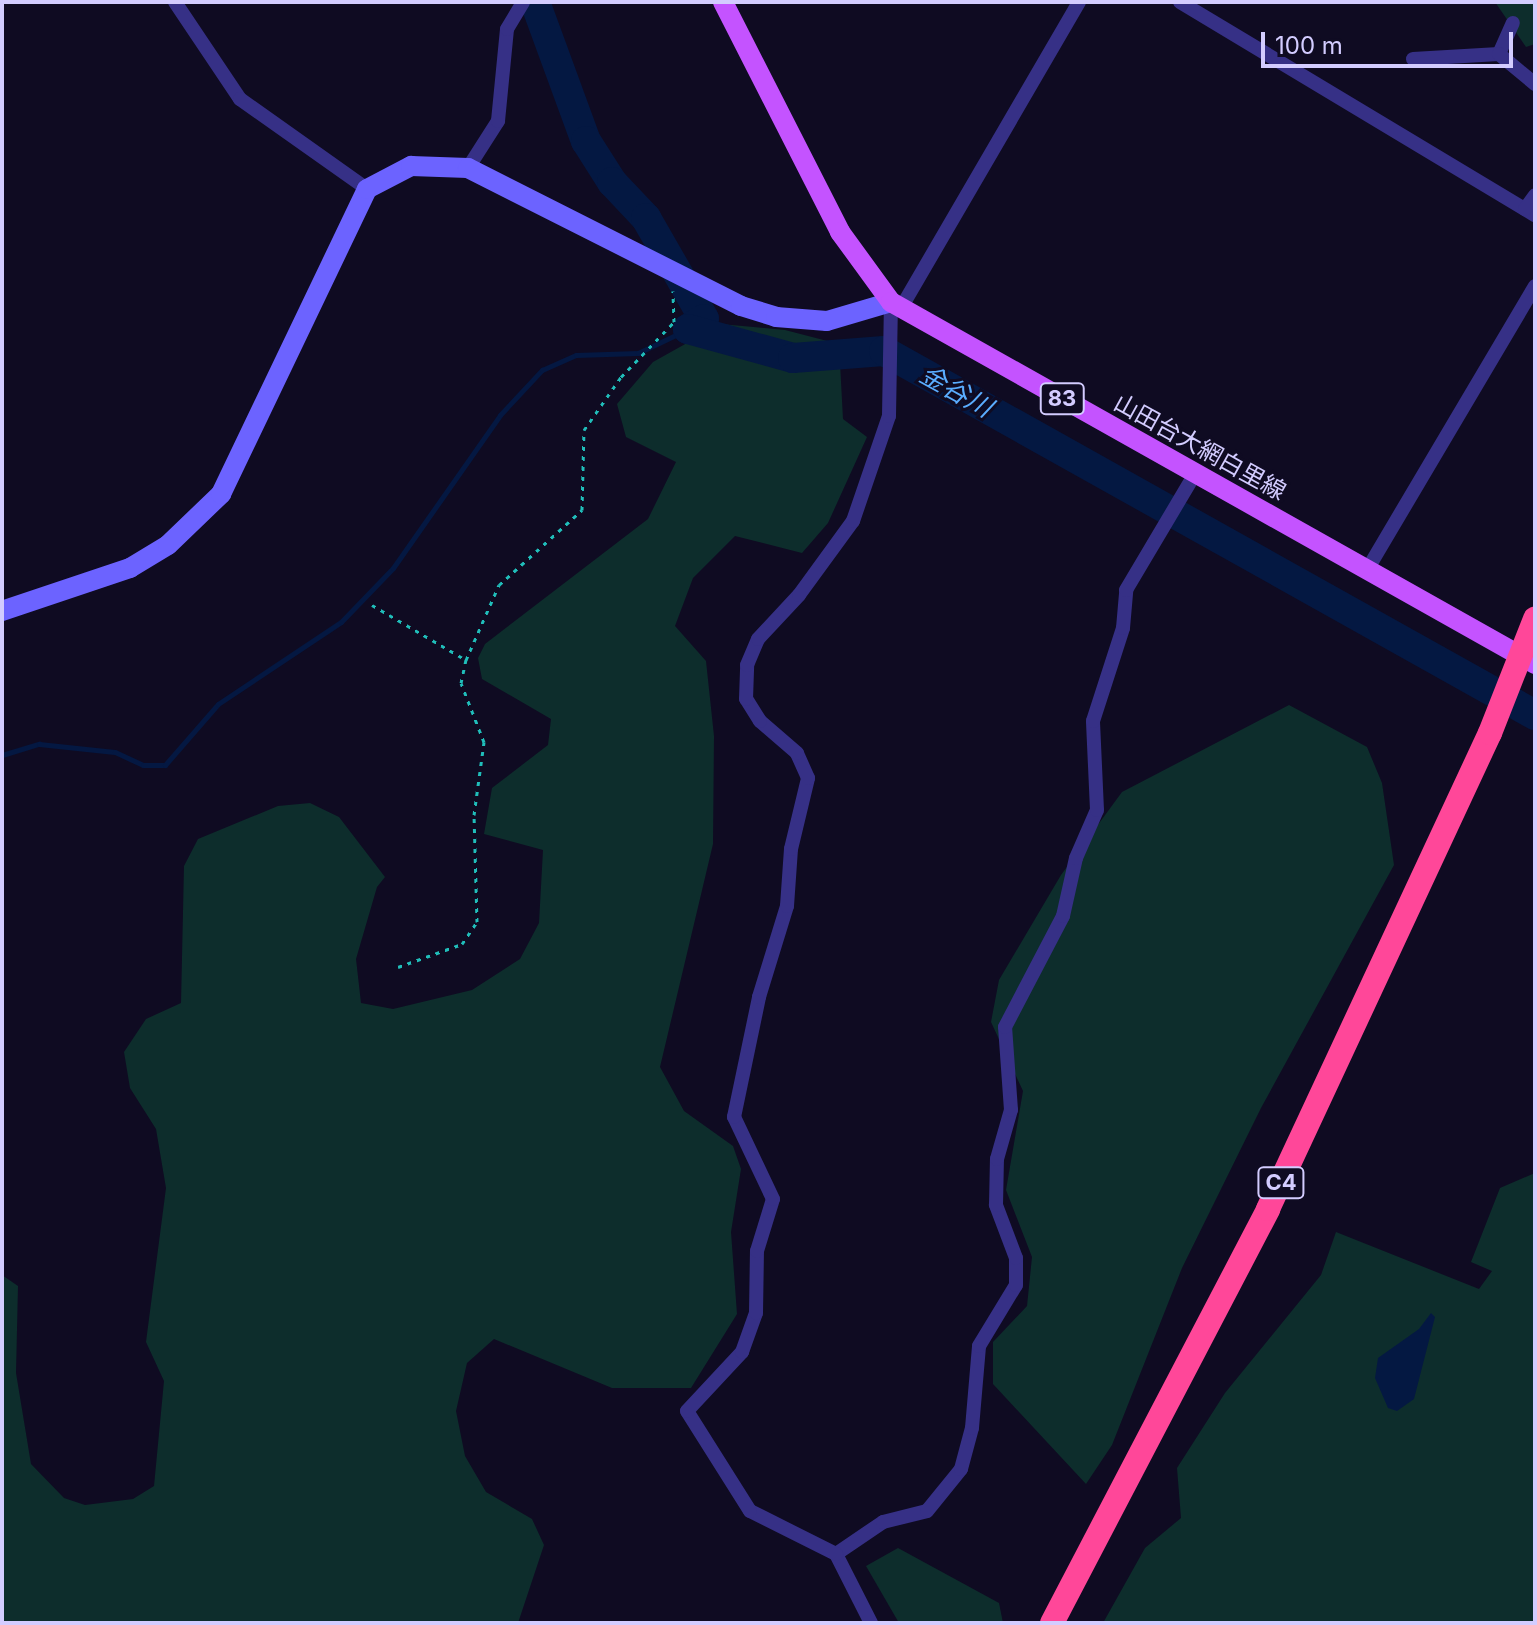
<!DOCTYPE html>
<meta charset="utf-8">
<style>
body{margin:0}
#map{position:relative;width:1537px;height:1625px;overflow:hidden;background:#0f0b22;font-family:Inter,"Noto Sans JP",sans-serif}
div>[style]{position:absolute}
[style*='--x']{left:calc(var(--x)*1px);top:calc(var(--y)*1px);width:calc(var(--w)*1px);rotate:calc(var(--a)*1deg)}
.green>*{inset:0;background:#0d2d2c}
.water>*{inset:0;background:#041842}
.stream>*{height:5px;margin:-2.5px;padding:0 2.5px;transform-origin:2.5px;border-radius:2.5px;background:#041842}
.river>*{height:30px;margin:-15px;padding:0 15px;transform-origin:15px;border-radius:15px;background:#041842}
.path>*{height:3px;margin-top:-1.5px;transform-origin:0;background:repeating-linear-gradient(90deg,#20beba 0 4px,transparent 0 10px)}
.street>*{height:14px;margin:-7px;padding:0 7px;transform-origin:7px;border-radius:7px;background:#363086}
.secondary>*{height:20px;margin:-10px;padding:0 10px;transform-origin:10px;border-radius:10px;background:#6c63ff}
.primary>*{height:20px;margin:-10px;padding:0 10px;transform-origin:10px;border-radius:10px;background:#c453ff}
.highway>*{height:24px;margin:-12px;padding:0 12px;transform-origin:12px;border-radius:12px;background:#ff4799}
.highway-bridge>*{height:24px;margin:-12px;padding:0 12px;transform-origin:12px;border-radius:12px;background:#ff4799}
span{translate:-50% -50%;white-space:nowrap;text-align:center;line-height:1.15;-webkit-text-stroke:6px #0f0b22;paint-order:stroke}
.shield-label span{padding:2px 6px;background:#0f0b22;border:2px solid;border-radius:6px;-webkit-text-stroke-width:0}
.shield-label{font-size:22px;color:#d3ccff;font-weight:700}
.street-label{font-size:24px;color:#d3ccff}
.water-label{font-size:26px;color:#5aadff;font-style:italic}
.frame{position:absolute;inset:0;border:4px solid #d3ccff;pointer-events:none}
.scale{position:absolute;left:1261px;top:32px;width:252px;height:36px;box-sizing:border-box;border:4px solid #d3ccff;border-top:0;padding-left:10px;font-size:24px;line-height:28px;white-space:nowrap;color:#d3ccff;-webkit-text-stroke:6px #0f0b22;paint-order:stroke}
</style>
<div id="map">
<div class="green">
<i style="clip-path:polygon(1495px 2px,1535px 2px,1535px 44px,1526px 47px)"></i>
<i style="clip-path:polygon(721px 324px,785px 330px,839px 344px,843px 419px,867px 437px,828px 523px,802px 553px,735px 536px,693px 578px,675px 626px,706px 661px,714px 736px,713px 844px,660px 1067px,684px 1111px,733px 1146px,741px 1169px,731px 1232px,737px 1314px,691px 1388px,612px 1388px,494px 1339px,467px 1363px,456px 1411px,465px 1456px,486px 1492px,532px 1519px,544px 1545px,518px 1623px,2px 1623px,2px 1275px,18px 1286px,16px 1373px,31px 1464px,64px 1498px,85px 1505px,133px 1499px,154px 1486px,164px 1381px,146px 1342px,166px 1188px,156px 1129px,130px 1088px,124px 1052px,146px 1019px,181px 1003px,184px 866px,198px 839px,278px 806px,310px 803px,339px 817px,385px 877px,377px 887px,356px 959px,361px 1003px,393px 1009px,472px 990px,520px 959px,539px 923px,543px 850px,484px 834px,492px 788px,548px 745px,551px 719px,482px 679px,478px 658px,485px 644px,648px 519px,676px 462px,626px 437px,617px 404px,653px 362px)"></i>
<i style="clip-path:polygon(1289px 705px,1367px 747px,1382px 783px,1394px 865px,1261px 1108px,1182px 1268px,1112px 1445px,1086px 1484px,993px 1384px,993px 1342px,1027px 1306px,1032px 1257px,1006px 1190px,1023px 1091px,991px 1022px,999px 980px,1061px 875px,1122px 792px)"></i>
<i style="clip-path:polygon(1535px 1173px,1535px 1623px,1103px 1623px,1145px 1548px,1181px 1518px,1177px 1468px,1225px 1393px,1321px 1275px,1336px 1232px,1479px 1289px,1492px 1271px,1471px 1262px,1500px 1188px)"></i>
<i style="clip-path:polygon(898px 1548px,999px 1603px,1003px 1623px,899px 1623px,866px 1566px)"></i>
</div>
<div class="water">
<i style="clip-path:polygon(1431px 1313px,1435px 1317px,1414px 1399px,1397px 1411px,1388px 1408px,1375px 1378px,1378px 1358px,1419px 1329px)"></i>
</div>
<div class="stream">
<i style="--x:2;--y:755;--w:39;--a:-17"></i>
<i style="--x:39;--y:744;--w:76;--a:6"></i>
<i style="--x:115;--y:752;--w:31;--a:25"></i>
<i style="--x:143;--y:765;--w:22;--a:0"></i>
<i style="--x:165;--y:765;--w:81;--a:-49"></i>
<i style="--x:218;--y:704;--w:148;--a:-33.7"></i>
<i style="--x:341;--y:622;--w:75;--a:-46.1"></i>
<i style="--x:393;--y:568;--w:187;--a:-55"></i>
<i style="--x:500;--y:415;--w:62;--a:-47"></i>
<i style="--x:542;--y:370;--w:37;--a:-24"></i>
<i style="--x:576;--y:355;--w:62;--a:-1.8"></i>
<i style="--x:638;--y:353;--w:55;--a:-25.6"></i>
</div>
<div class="river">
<i style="--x:535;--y:2;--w:148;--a:69.9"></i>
<i style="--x:586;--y:141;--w:49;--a:57.6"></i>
<i style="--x:612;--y:182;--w:50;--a:46.6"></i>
<i style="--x:646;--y:218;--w:116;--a:60.1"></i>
<i style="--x:704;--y:319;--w:19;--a:148"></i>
<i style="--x:688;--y:329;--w:109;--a:15.4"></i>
<i style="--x:793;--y:358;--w:91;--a:-4.4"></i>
<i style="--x:884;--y:351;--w:746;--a:29.21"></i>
</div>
<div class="path">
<i style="--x:372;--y:605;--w:109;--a:30.3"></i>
<i style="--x:398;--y:967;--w:68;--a:-19.8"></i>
<i style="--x:462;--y:944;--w:27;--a:-56"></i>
<i style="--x:477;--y:922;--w:107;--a:-91.6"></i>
<i style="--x:474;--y:815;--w:74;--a:-82.2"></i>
<i style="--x:484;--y:742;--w:63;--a:-111.3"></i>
<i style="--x:461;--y:683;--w:24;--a:-78"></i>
<i style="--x:466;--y:660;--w:82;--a:-66.3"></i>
<i style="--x:499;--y:585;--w:112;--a:-42.1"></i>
<i style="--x:582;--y:510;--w:80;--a:-88.6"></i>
<i style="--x:584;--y:430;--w:65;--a:-55.1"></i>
<i style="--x:621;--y:377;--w:76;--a:-46.1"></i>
<i style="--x:674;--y:322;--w:31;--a:-92"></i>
</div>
<div class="street">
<i style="--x:175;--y:2;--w:117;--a:56.2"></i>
<i style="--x:240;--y:99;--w:156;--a:35.3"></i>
<i style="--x:1180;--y:2;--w:414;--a:31"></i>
<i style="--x:1499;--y:54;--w:34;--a:-66"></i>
<i style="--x:1413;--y:59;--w:86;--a:-3.3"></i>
<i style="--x:1499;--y:54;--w:47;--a:39.8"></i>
<i style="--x:468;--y:168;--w:56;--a:-57.4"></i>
<i style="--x:498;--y:121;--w:92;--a:-84.4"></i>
<i style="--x:507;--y:29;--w:31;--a:-59"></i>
<i style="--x:1525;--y:209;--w:17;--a:-54"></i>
<i style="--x:901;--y:308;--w:354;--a:-59.8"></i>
<i style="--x:1367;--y:570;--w:330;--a:-59.4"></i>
<i style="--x:836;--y:1554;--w:57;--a:-34.2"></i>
<i style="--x:883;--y:1522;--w:45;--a:-14"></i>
<i style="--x:927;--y:1511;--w:54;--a:-51"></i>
<i style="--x:961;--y:1469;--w:42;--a:-75"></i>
<i style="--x:972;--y:1428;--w:82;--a:-85.1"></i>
<i style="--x:979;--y:1346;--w:71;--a:-58.8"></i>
<i style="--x:1016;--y:1285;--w:27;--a:-90"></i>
<i style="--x:1016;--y:1258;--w:57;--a:-110.7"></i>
<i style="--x:996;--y:1205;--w:46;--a:-88.8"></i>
<i style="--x:997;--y:1159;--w:51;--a:-74.1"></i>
<i style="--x:1011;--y:1110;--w:83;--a:-94.1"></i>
<i style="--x:1005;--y:1027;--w:125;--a:-62.4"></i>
<i style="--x:1063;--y:916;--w:59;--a:-77.4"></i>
<i style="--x:1076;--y:858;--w:52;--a:-66.4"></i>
<i style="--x:1097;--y:810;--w:89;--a:-92.6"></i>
<i style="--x:1093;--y:721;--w:98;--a:-72.1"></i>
<i style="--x:1123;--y:628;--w:38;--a:-85"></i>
<i style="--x:1126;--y:590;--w:135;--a:-59.3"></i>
<i style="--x:871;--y:1623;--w:77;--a:-116.9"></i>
<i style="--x:836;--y:1554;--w:96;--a:-153.4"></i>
<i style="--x:750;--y:1511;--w:118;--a:-122.2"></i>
<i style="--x:687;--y:1411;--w:81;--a:-47"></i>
<i style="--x:742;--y:1352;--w:41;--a:-70.3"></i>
<i style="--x:756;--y:1313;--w:62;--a:-89.1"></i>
<i style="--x:757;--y:1251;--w:54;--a:-72.9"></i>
<i style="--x:773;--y:1199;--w:91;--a:-115.4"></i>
<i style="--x:734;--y:1117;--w:123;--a:-78.2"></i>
<i style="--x:759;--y:997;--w:95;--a:-72.9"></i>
<i style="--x:787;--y:906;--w:57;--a:-86"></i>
<i style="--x:791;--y:849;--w:73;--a:-76.5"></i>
<i style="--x:808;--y:778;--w:27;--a:-114"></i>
<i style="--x:797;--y:753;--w:49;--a:-139.1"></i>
<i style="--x:760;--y:721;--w:26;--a:-122"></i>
<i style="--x:746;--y:699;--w:34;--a:-88"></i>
<i style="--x:747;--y:665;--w:28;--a:-67"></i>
<i style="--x:758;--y:639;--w:60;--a:-47"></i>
<i style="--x:799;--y:595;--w:92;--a:-53.9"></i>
<i style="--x:853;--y:521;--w:111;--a:-71.1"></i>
<i style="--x:889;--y:416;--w:114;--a:-89"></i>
</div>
<div class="secondary">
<i style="--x:2;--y:611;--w:135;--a:-18.6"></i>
<i style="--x:130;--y:568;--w:44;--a:-31.2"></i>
<i style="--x:168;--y:545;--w:74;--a:-43.9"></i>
<i style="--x:221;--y:494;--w:338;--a:-64.4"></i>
<i style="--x:367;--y:189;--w:50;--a:-27.6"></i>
<i style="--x:411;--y:166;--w:57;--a:2"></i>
<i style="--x:468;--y:168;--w:306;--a:26.8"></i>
<i style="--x:741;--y:306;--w:37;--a:17"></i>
<i style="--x:776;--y:317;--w:51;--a:4.5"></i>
<i style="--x:827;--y:321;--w:67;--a:-16.5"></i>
</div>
<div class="primary">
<i style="--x:723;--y:2;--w:258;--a:63"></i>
<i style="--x:840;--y:232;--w:87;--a:53.9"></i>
<i style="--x:891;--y:302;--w:739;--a:29.34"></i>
</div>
<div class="highway">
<i style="--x:1052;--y:1623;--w:467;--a:-62.4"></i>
<i style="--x:1268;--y:1209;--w:525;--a:-65"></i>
</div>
<div class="highway-bridge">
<i style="--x:1490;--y:733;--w:123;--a:-68.5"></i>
</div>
<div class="shield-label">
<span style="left:1062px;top:399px">83</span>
<span style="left:1281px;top:1183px">C4</span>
</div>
<div class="street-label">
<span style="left:1200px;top:447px;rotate:29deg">山田台大網白里線</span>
</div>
<div class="water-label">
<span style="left:956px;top:391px;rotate:29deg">金谷川</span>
</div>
<div class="frame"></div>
<div class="scale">100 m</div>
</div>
